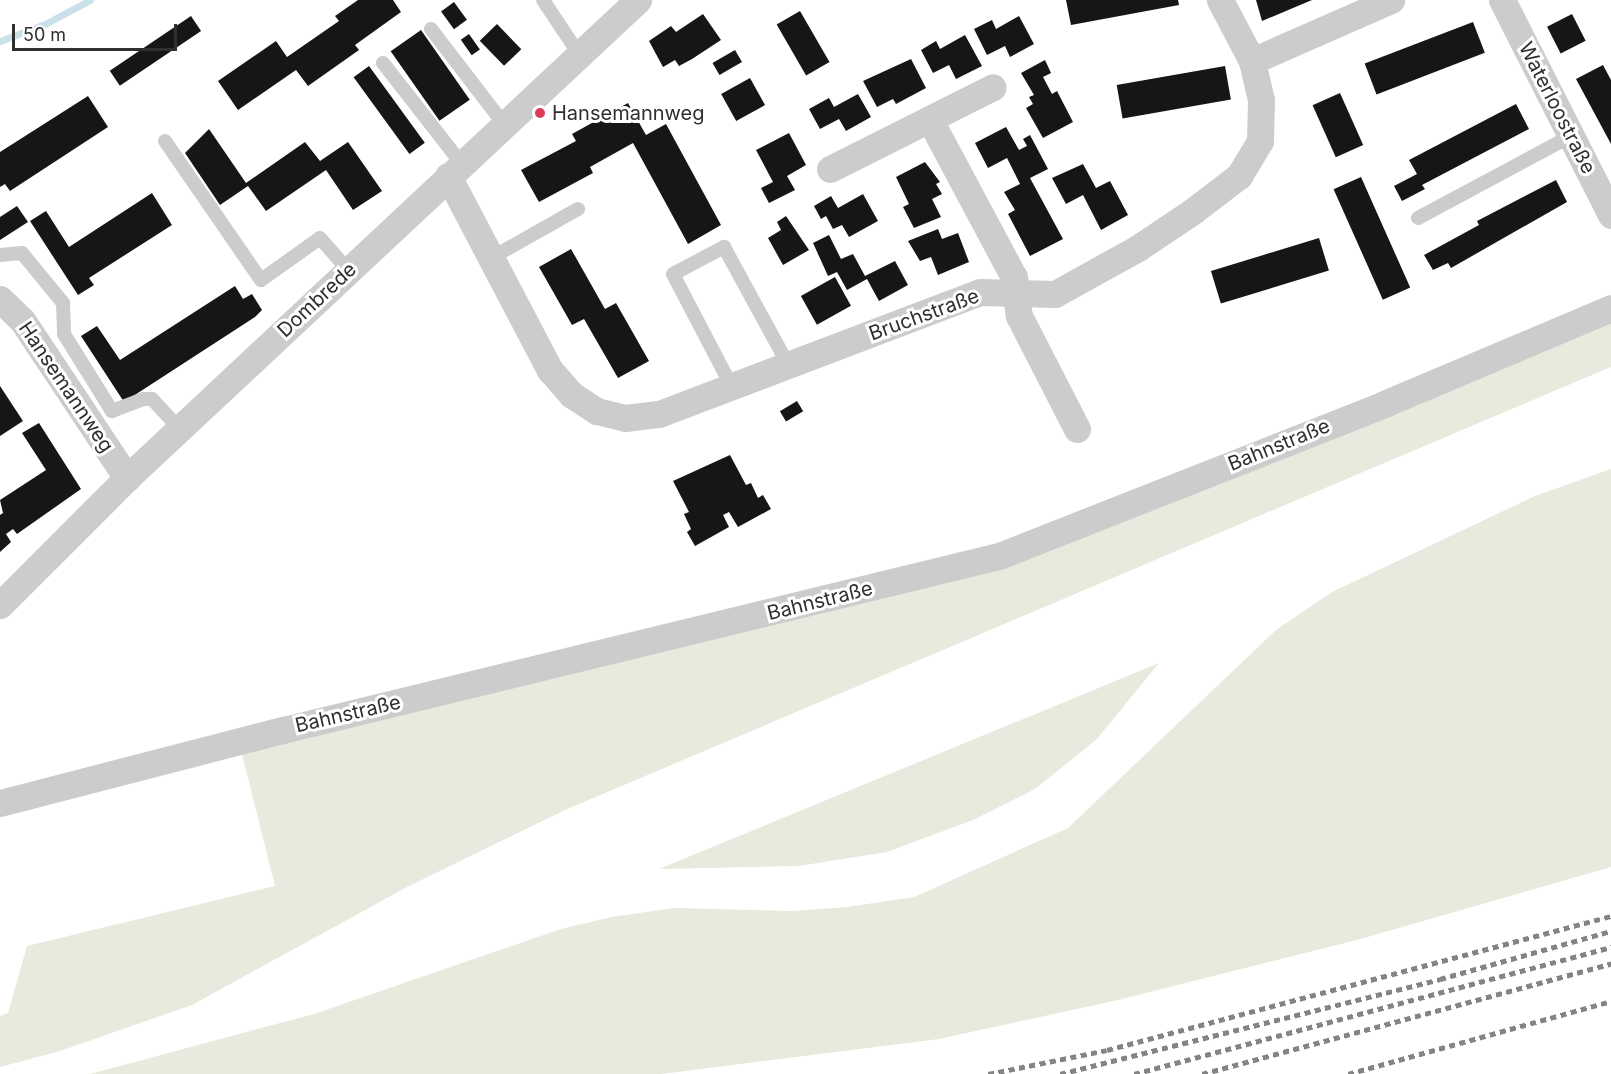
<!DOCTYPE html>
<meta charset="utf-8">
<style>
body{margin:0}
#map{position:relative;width:1611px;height:1074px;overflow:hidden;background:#fff;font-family:Inter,sans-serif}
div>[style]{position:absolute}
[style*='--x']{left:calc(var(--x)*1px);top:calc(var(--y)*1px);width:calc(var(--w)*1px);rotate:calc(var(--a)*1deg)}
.green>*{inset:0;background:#e6ebdd}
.stream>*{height:7px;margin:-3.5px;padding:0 3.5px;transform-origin:3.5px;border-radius:3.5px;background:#cbe1ea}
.building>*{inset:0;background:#161616;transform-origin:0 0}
.lane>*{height:14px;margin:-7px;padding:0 7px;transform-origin:7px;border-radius:7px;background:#ccc}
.street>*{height:27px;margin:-13.5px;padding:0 13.5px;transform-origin:13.5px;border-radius:13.5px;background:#ccc}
.rail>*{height:4.5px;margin-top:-2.25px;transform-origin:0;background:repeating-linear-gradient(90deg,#848484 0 6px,transparent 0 10.5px)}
.dots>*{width:16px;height:16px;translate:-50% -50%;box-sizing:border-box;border:3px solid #fff;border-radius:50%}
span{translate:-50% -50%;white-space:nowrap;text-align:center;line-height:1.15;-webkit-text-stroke:6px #fff;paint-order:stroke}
.street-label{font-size:20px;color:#2f2f2f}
.poi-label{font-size:20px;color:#2f2f2f}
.left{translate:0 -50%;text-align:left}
.scale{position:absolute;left:12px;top:24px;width:165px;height:27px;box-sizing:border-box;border:3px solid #2f2f2f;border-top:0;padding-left:8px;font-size:18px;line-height:21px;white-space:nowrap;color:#2f2f2f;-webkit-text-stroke:4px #fff;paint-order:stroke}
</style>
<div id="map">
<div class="green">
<i style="clip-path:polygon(1611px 317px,1611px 367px,565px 810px,405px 888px,192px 1005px,60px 1051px,0 1067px,0 1016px,8px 1013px,27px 946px,275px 886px,241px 750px,999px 556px)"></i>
<i style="clip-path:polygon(1611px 469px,1611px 867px,1357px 940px,1118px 1000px,939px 1039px,662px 1074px,90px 1074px,314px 1014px,561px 929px,611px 917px,675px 908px,793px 911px,847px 907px,914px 897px,1068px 828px,1276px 630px,1332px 592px,1535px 496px)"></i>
<i style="clip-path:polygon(1159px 663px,1096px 740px,1035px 789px,973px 820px,887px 852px,799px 866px,659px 869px)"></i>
</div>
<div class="stream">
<i style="--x:0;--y:41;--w:48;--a:-20.7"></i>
<i style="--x:45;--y:24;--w:51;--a:-28.1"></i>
</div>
<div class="building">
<i style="clip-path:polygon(358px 0,393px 0,401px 12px,355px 45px,359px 50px,308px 86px,296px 70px,238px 110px,218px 81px,276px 41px,287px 57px,339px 21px,335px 16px)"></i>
<i style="clip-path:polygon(1066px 0,1178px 0,1179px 5px,1071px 25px)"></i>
<i style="clip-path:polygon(1256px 0,1312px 0,1262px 21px)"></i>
<i style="left:454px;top:2px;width:22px;height:16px;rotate:54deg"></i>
<i style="left:800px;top:11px;width:59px;height:27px;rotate:60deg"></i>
<i style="clip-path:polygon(703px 14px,721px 40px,692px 59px,679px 66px,675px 60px,663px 67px,649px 41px,671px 26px,676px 32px)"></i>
<i style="left:1572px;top:14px;width:30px;height:28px;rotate:63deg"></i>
<i style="left:191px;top:16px;width:18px;height:98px;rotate:56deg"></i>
<i style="clip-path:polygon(1019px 16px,1034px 44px,1010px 57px,1005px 46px,987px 55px,974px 29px,992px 20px,996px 29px)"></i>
<i style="left:1473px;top:22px;width:33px;height:116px;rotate:69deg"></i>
<i style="left:497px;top:24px;width:35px;height:24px;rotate:46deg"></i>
<i style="left:421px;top:30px;width:85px;height:37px;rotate:55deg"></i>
<i style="left:469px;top:34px;width:19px;height:10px;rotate:55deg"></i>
<i style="clip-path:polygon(965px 35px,982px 66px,956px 79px,949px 65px,933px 73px,921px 50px,936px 41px,940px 49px)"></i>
<i style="left:735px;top:50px;width:14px;height:26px;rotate:60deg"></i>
<i style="clip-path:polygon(911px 59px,926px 88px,896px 104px,893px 99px,877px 107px,863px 81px)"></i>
<i style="clip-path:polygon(1045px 60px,1051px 73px,1043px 77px,1052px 94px,1057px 91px,1073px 122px,1043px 138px,1026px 108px,1033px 104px,1029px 97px,1034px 95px,1021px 73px)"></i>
<i style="clip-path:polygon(1603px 65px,1611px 80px,1611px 144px,1576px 79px)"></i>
<i style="left:369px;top:66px;width:95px;height:19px;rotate:54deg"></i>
<i style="left:1225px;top:66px;width:34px;height:110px;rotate:80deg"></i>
<i style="left:750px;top:78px;width:31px;height:33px;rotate:61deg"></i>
<i style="left:1340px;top:93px;width:57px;height:30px;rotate:66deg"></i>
<i style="clip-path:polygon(858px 94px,871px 117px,846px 131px,839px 119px,820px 129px,809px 109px,829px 98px,834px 107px)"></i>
<i style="clip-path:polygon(88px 96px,108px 127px,10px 191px,5px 184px,0 187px,0 152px)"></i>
<i style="clip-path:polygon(628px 103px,646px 135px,666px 124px,721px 225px,688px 244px,633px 143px,590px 167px,593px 173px,539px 202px,521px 170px,576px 141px,572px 134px)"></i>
<i style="clip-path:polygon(1516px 104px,1529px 129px,1422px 185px,1425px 189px,1402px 201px,1394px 186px,1417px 174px,1409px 160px)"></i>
<i style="clip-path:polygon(1006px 127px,1019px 150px,1027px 146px,1023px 139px,1030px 135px,1048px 169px,1030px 178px,1063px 239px,1030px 256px,1008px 214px,1015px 210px,1004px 192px,1020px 184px,1007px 158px,988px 168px,975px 143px)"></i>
<i style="clip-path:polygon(209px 129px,246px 183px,305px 142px,320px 161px,348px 142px,382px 191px,353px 210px,326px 170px,266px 211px,248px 186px,220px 205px,185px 153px)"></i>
<i style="clip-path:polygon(789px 133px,806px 165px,787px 176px,795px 190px,769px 203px,761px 188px,773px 182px,756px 150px)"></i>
<i style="clip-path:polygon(925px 162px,940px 182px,936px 184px,942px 194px,932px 199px,941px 217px,914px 228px,903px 207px,909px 204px,896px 177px)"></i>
<i style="clip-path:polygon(1083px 164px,1096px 188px,1110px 181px,1128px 215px,1101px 230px,1083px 195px,1066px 204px,1052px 178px)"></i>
<i style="left:1361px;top:177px;width:121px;height:30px;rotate:66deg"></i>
<i style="clip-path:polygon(1556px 180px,1567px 202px,1451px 268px,1448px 263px,1433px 270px,1424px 255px,1479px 225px,1477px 221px)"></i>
<i style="clip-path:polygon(152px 193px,172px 225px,89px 278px,94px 285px,78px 295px,30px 221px,46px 211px,69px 247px)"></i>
<i style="clip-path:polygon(863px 194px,878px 221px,849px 237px,842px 225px,833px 229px,826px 216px,821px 219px,814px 206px,831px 196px,838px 208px)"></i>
<i style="clip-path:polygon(17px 206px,28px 222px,0 240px,0 217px)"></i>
<i style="clip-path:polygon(786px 216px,809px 250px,783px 265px,768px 238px,781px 230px,777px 222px)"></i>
<i style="clip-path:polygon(938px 229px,942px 239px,958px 233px,969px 262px,938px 275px,931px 257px,920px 261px,908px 241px)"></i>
<i style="clip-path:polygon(829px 235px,841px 259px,853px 254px,865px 276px,895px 261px,908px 285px,879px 301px,867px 279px,847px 290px,837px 272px,828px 276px,813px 243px)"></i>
<i style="left:1319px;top:238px;width:34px;height:113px;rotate:73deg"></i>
<i style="clip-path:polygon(571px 249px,605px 309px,616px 303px,649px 361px,618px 378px,584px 319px,572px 325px,539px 267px)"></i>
<i style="left:835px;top:277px;width:33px;height:39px;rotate:61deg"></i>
<i style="clip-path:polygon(235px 286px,243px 299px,252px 294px,262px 310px,255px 317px,124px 402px,81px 336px,97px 326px,120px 360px)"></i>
<i style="clip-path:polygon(0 386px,23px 421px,0 436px)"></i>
<i style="left:797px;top:401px;width:12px;height:20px;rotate:59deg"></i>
<i style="clip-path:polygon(39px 423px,81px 489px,17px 534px,13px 529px,6px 534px,11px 542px,0 552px,0 515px,3px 513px,0 500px,46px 470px,22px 433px)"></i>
<i style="clip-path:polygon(730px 455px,746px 485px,751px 483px,758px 498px,763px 495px,771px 509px,738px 527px,729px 512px,723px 515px,729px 527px,695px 546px,687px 532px,691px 529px,684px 514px,689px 512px,673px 481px)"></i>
</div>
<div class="lane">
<i style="--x:543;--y:0;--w:65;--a:56.3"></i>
<i style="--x:431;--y:29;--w:118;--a:52.5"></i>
<i style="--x:383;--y:63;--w:127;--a:52"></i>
<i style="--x:165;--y:141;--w:169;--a:55.4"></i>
<i style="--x:261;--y:280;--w:72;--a:-35.4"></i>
<i style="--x:320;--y:238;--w:43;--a:48.8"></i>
<i style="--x:1418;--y:218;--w:174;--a:-28.2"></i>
<i style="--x:0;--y:255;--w:22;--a:-5"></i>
<i style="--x:22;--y:253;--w:65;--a:50.6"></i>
<i style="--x:63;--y:303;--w:31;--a:88"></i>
<i style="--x:64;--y:334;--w:91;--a:58.1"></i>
<i style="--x:112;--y:411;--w:33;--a:-21"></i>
<i style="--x:143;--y:399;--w:9;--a:0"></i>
<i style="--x:152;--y:399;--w:41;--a:47"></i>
<i style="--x:491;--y:258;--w:100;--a:-29.4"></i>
<i style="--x:732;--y:387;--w:127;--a:-117.6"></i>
<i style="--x:673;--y:274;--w:58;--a:-27.9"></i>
<i style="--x:724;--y:247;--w:136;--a:61.4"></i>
</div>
<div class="street">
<i style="--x:1502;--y:0;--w:241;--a:63.1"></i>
<i style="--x:1252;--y:61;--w:152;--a:-23.7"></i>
<i style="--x:930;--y:120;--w:178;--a:61.9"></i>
<i style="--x:1014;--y:277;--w:39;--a:83"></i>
<i style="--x:1019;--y:316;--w:127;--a:62.8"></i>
<i style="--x:830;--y:169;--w:182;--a:-26.7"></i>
<i style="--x:448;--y:176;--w:219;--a:62.3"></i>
<i style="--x:550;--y:370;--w:33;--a:49"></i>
<i style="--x:572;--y:395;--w:30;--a:33"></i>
<i style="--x:597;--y:411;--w:29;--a:14"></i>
<i style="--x:625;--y:418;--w:34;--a:-7"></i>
<i style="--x:659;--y:414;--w:343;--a:-20.8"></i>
<i style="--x:980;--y:292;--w:75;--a:1.5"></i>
<i style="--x:1055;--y:294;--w:95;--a:-29"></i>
<i style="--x:1138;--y:248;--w:66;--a:-33.9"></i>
<i style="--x:1193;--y:211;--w:58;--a:-37.3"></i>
<i style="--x:1239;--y:176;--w:41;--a:-59"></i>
<i style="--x:1260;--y:141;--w:41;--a:-88.6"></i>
<i style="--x:1261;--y:100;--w:40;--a:-103"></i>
<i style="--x:1252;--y:61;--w:69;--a:-117.7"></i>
<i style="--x:0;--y:299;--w:30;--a:44"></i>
<i style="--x:22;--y:320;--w:190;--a:56.4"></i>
<i style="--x:0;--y:605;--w:180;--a:-45"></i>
<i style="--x:127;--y:478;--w:700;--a:-43.09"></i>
<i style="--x:0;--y:803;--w:292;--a:-14.5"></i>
<i style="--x:283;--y:730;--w:737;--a:-13.66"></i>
<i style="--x:999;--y:556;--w:414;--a:-21.5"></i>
<i style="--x:1384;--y:404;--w:246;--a:-22.9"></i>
</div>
<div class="rail">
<i style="--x:988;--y:1074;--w:121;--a:-11.4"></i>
<i style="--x:1107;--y:1050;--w:522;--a:-14.89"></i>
<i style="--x:1060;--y:1074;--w:392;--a:-14"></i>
<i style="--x:1440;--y:979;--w:178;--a:-15.7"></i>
<i style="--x:1134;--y:1074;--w:494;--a:-14.9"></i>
<i style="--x:1202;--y:1074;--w:424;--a:-15.1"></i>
<i style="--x:1348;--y:1074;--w:273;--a:-15.5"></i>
</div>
<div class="dots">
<i style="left:540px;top:113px;background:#dc3b58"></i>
</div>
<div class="street-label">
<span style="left:1557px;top:108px;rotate:63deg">Waterloostraße</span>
<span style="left:317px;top:300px;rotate:-43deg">Dombrede</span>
<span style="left:924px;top:315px;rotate:-20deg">Bruchstraße</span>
<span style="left:66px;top:387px;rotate:56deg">Hansemannweg</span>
<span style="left:1279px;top:445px;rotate:-22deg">Bahnstraße</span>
<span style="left:820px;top:601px;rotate:-14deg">Bahnstraße</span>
<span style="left:348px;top:714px;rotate:-13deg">Bahnstraße</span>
</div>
<div class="poi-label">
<span class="left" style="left:552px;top:113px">Hansemannweg</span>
</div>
<div class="scale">50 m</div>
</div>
